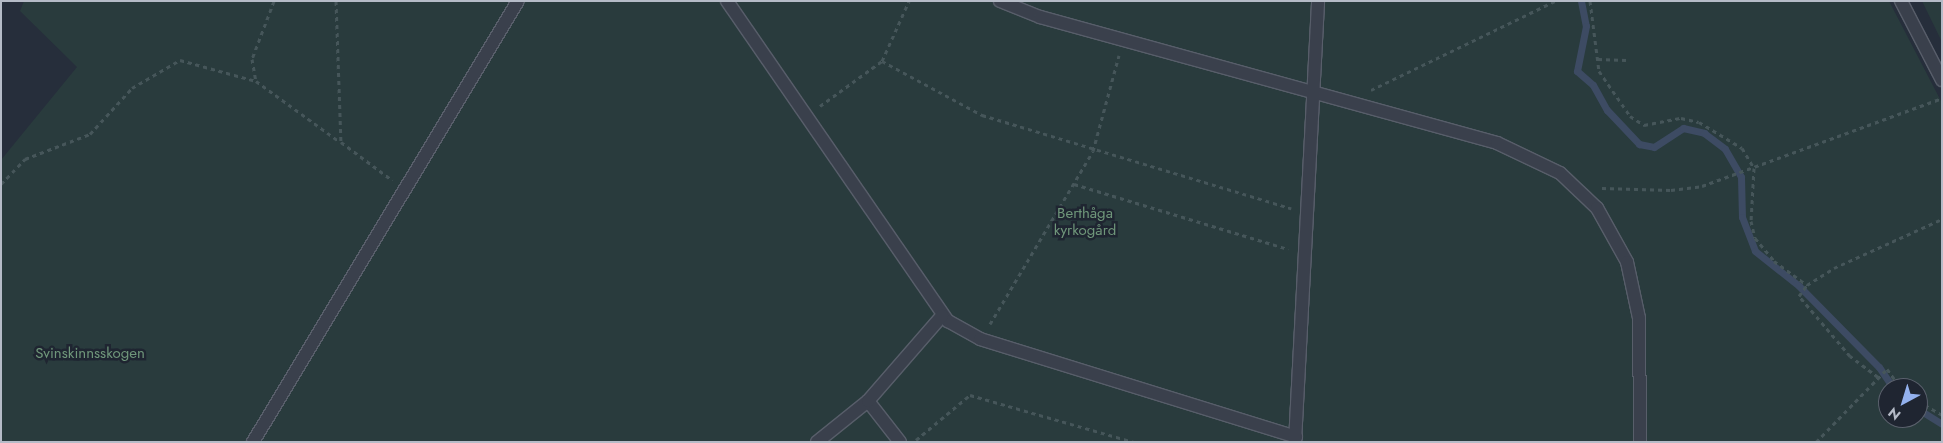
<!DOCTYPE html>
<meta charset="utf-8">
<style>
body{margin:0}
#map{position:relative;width:1943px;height:443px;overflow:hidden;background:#262e3b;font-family:Jost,sans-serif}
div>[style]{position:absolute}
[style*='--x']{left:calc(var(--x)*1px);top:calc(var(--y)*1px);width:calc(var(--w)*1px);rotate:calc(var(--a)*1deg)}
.green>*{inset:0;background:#293b3d}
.stream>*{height:7px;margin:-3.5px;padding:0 3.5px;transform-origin:3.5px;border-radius:3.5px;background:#3d4b63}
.path>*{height:3px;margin-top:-1.5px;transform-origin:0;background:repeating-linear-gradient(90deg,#46565a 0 4px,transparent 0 8px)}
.roads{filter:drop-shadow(1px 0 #585e6a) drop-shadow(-1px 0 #585e6a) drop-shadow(0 1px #585e6a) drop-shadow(0 -1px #585e6a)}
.lane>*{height:12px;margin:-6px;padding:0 6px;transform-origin:6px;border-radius:6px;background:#3a404c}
span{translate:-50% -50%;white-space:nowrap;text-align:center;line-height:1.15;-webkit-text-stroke:5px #1f2531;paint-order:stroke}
.park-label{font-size:15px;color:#6f967a}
.frame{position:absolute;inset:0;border:2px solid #b5bbc7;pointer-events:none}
.north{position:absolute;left:1878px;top:378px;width:50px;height:50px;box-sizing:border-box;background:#1f2531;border:1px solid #5b616d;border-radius:50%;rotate:219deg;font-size:14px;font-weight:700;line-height:20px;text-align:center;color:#b5bbc7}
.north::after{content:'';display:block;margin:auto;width:18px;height:22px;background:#93b1ee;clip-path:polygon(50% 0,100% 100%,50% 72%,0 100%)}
</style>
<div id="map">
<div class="green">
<i style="clip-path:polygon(evenodd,24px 1px,1889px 1px,1942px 103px,1942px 442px,1px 442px,1px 160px,77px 67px,20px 11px,24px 1px,1888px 388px,1918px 388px,1918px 418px,1888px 418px,1888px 388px)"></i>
<i style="clip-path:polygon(1922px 1px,1942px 1px,1942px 42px)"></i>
</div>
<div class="stream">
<i style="--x:1581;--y:1;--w:25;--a:79"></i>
<i style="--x:1586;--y:26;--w:46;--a:101.3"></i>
<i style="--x:1577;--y:71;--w:21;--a:41"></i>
<i style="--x:1593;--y:85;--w:29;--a:61"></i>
<i style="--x:1607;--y:110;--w:47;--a:46.7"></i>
<i style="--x:1639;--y:144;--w:15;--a:11"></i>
<i style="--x:1654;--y:147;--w:35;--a:-33"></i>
<i style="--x:1683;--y:128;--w:22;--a:13"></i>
<i style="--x:1704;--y:133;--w:26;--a:37"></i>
<i style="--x:1725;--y:149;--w:32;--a:60"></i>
<i style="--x:1741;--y:177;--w:40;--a:88.6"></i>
<i style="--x:1742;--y:217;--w:36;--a:69"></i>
<i style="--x:1755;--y:251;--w:56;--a:38.5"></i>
<i style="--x:1799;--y:286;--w:114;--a:45.4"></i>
<i style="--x:1879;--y:367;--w:25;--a:56"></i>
<i style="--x:1918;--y:409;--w:28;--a:32"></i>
</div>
<div class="path">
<i style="--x:274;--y:1;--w:62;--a:110.8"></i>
<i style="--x:252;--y:59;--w:22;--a:80"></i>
<i style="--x:256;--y:81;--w:104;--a:36"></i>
<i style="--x:336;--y:1;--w:141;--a:88"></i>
<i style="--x:341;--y:142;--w:64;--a:36.7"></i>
<i style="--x:1590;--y:1;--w:71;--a:82.7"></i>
<i style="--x:1599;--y:71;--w:55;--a:55.4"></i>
<i style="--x:1630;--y:116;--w:17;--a:33"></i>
<i style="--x:1644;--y:125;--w:38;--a:-11"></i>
<i style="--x:1681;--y:118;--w:18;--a:13"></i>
<i style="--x:1699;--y:122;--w:50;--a:31.2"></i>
<i style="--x:1742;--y:148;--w:23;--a:59"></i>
<i style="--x:1754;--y:168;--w:53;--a:93.2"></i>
<i style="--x:1751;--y:221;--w:17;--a:77"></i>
<i style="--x:1755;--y:238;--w:30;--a:50"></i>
<i style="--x:1774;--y:261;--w:41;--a:36"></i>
<i style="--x:1598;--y:59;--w:28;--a:2"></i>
<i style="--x:882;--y:61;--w:114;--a:28.4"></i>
<i style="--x:982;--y:115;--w:323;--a:16.8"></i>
<i style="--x:1371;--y:90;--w:204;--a:-25.8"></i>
<i style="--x:820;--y:106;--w:77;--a:-36"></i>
<i style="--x:882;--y:61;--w:66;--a:-65.8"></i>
<i style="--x:1;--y:184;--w:35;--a:-46"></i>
<i style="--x:25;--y:159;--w:70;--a:-21"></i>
<i style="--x:90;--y:134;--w:62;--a:-47.6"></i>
<i style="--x:132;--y:88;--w:56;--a:-30.3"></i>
<i style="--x:180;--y:60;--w:79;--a:15.4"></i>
<i style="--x:1074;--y:184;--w:224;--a:16.9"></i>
<i style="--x:1602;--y:188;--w:69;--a:1.7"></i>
<i style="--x:1671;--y:190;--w:31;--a:-7"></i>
<i style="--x:1702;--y:186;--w:256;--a:-20.1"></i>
<i style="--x:990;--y:324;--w:201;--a:-59.2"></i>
<i style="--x:1093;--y:151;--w:99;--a:-74.8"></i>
<i style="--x:1878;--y:377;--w:35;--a:-143"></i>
<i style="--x:1850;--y:356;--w:79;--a:-130.4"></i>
<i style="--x:1799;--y:296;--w:14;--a:-54"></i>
<i style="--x:1807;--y:285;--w:32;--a:-32"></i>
<i style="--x:1834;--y:268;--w:119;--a:-24.4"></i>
<i style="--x:1918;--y:401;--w:28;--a:30"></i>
<i style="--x:916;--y:440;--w:70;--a:-39.8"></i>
<i style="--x:970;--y:395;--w:171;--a:16"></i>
<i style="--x:1816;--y:442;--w:102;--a:-45.8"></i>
<i style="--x:1887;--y:369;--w:24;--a:54"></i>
</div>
<div class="roads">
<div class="lane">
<i style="--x:727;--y:1;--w:389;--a:55.4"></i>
<i style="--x:948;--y:321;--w:37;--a:29"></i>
<i style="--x:980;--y:339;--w:331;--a:17.2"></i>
<i style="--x:1000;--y:1;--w:43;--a:21.8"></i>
<i style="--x:1040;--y:17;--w:474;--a:15.4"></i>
<i style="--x:1497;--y:143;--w:70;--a:25.5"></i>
<i style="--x:1560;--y:173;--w:51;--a:43.4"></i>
<i style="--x:1597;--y:208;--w:62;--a:60.9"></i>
<i style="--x:1627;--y:262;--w:57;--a:77.9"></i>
<i style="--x:1639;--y:318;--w:124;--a:89.5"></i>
<i style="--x:1901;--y:1;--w:89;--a:62.6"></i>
<i style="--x:868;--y:401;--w:52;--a:52"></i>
<i style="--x:253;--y:442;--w:514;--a:-59"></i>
<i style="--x:817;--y:442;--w:65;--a:-38.8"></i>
<i style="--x:868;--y:401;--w:113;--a:-49"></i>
<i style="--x:1295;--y:442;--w:442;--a:-87"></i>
</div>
</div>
<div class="park-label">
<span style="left:1085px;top:222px">Berthåga<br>kyrkogård</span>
<span style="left:90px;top:354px">Svinskinnsskogen</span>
</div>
<div class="frame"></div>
<div class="north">N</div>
</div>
